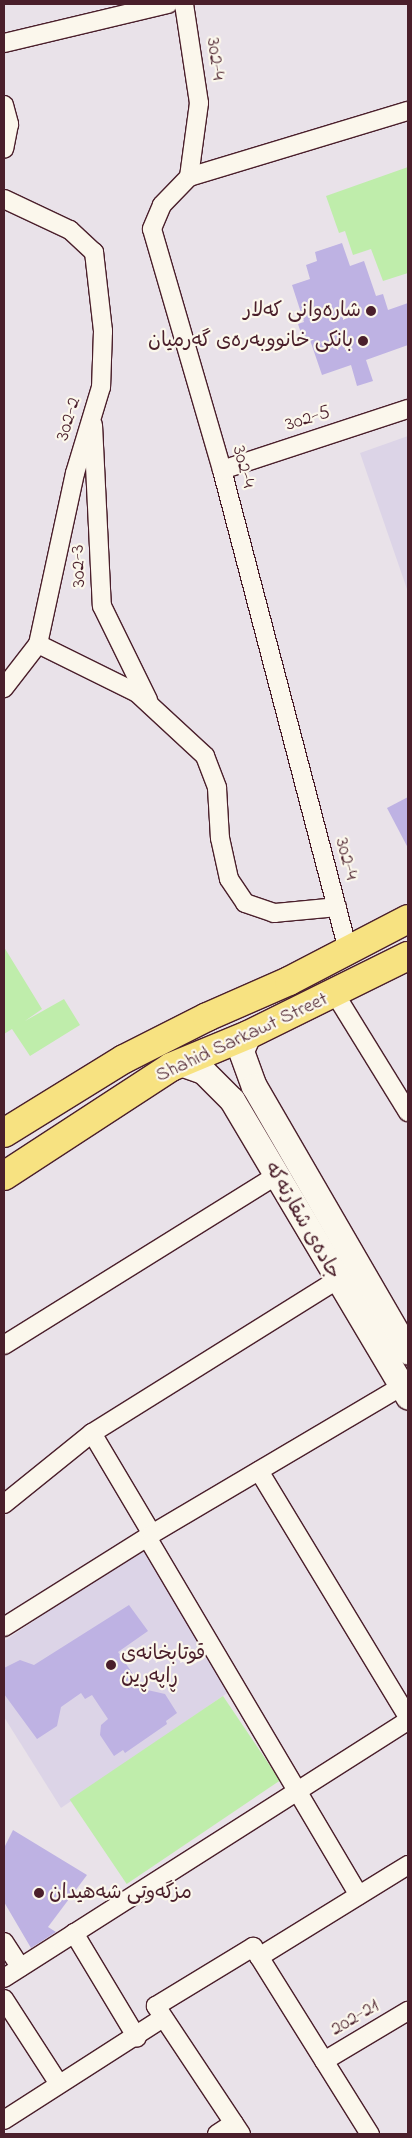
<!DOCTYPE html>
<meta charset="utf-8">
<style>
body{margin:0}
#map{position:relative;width:412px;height:2138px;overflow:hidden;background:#e9e2e9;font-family:"Indie Flower","Playpen Sans Arabic",sans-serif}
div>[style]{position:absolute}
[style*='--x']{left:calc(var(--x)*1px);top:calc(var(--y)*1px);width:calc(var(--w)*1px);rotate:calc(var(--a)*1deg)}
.built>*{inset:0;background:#dcd4e7}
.green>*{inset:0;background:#bfedab;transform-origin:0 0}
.building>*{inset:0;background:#beb2e3}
.roads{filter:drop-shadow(1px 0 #4a1f2b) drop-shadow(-1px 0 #4a1f2b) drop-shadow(0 1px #4a1f2b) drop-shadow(0 -1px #4a1f2b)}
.street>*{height:18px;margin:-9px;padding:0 9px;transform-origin:9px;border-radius:9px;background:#fbf7ec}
.secondary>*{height:25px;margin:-12.5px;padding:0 12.5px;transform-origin:12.5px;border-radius:12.5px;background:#fbf7ec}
.primary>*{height:28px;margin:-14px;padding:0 14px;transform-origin:14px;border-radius:14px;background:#f7e281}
.dots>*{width:14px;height:14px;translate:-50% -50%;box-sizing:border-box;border:2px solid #fbf7ec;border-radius:50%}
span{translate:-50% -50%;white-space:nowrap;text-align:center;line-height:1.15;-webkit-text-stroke:4.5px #fbf7ec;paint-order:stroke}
.street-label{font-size:20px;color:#4a1f2b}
.poi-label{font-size:20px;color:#4a1f2b}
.right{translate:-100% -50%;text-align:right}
.left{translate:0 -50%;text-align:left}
.frame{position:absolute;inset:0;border:5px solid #4a1f2b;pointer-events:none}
</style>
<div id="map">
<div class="built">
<i style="clip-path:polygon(408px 436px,408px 592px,360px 453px)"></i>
<i style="clip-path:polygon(146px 1546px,233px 1689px,61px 1808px,4px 1717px,4px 1641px)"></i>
</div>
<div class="green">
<i style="clip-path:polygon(408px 167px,408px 273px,383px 281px,371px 249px,353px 255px,345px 231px,339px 233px,326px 196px)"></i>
<i style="clip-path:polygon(4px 947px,42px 1009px,25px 1021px,64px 999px,80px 1025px,30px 1056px,12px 1029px,4px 1034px)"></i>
<i style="left:223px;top:1696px;width:102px;height:185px;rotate:56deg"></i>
</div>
<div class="building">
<i style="clip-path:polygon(342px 243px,350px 266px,364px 261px,376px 296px,383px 294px,388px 310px,408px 303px,408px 345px,366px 360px,373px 381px,357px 386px,351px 365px,322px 375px,310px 340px,304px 342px,298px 324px,304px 322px,292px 285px,310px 279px,306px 265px,317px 261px,315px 252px)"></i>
<i style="clip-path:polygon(408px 797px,408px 848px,387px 808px)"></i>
<i style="clip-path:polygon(129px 1605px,148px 1631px,118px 1652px,143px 1689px,165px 1694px,177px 1713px,166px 1721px,167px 1724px,125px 1753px,123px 1750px,114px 1756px,100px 1735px,101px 1725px,108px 1719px,92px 1695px,85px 1699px,81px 1693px,61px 1707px,57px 1726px,37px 1739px,4px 1694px,4px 1668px,20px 1660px,34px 1665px)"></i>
<i style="clip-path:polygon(13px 1830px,87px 1875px,48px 1927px,56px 1932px,31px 1948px,4px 1902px,4px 1848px)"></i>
</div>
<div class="roads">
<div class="street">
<i style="--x:184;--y:4;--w:100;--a:81.4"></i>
<i style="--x:199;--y:103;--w:75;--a:97.7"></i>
<i style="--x:189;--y:177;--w:39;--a:134"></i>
<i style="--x:162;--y:205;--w:26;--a:113"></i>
<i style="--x:152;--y:229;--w:251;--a:73.8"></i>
<i style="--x:222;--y:470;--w:496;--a:75.3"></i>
<i style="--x:4;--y:43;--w:169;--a:-13.4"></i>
<i style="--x:4;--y:105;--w:20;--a:75"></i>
<i style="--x:9;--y:124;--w:25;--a:101"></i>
<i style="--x:189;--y:177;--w:229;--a:-16.8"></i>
<i style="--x:4;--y:199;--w:73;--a:25.2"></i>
<i style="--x:70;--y:230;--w:33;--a:43"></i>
<i style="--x:94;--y:252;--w:80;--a:83.5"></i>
<i style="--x:103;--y:331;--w:56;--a:92"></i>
<i style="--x:101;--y:387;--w:90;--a:106.8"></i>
<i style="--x:75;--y:473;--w:175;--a:102.2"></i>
<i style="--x:38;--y:644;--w:56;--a:127.7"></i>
<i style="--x:93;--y:425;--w:181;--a:87.2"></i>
<i style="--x:102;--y:606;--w:105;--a:63.9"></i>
<i style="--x:222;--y:470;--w:196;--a:-18.2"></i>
<i style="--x:38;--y:644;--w:110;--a:26.3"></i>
<i style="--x:137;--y:693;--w:93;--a:42.8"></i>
<i style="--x:205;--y:756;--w:34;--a:69"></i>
<i style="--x:217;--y:788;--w:50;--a:86.6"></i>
<i style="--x:220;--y:838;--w:42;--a:77.6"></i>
<i style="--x:229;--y:879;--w:29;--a:56"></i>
<i style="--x:245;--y:903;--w:31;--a:19"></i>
<i style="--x:274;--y:913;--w:63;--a:-5.4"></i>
<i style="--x:335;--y:994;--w:139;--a:58.3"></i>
<i style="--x:4;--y:1345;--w:320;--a:-31.9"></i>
<i style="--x:92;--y:1433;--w:117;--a:59.3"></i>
<i style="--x:259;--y:1471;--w:288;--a:58.8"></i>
<i style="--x:4;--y:1504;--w:113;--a:-38.9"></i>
<i style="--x:92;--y:1433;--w:289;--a:-32"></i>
<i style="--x:147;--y:1537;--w:416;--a:59.4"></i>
<i style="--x:4;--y:1627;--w:175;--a:-32.1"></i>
<i style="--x:152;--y:1534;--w:291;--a:-30.6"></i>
<i style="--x:74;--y:1933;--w:122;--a:59"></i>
<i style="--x:4;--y:1942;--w:30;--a:57"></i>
<i style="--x:259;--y:1957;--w:175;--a:-31.7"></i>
<i style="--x:4;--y:1978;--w:479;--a:-32.5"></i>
<i style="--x:4;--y:1999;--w:101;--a:57.1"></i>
<i style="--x:324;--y:2061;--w:98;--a:-30.8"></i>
<i style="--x:4;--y:2120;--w:189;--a:-32.7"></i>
<i style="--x:217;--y:2134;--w:20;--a:-33"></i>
<i style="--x:241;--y:2134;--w:154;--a:-123.6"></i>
<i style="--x:156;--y:2006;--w:114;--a:-31.3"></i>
<i style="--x:253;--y:1947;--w:221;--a:58"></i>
</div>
<div class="secondary">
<i style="--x:248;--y:1035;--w:17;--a:114"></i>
<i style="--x:241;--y:1051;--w:37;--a:70"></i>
<i style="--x:254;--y:1086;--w:307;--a:59.9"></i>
<i style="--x:180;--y:1063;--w:24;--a:19"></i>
<i style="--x:203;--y:1071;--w:41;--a:45"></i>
<i style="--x:232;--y:1100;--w:345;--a:59.3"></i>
</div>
<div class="primary">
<i style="--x:4;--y:1133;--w:141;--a:-31.7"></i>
<i style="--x:124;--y:1059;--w:93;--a:-26.8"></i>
<i style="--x:207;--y:1017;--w:90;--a:-23.7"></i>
<i style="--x:289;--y:981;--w:134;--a:-27.5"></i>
<i style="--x:4;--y:1176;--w:199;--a:-33.1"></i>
<i style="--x:171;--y:1067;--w:83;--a:-22.6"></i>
<i style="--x:248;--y:1035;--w:178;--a:-26.3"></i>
</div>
</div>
<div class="dots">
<i style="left:371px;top:311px;background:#4a1f2b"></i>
<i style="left:363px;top:341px;background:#4a1f2b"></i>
<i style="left:111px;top:1665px;background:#4a1f2b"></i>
<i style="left:39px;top:1893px;background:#4a1f2b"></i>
</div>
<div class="street-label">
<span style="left:215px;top:59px;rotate:82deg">302-4</span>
<span style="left:69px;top:419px;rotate:-73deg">302-2</span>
<span style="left:308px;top:419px;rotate:-18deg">302-5</span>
<span style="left:243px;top:467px;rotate:75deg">302-4</span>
<span style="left:79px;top:566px;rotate:-92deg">302-3</span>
<span style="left:346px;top:859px;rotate:75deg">302-4</span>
<span style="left:242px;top:1038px;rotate:-25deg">Shahid Sarkawt Street</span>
<span style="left:302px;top:1221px;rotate:60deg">جادەی شقارتەکە</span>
<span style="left:355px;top:2018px;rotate:-31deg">202-21</span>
</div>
<div class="poi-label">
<span class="right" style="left:361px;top:311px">شارەوانی کەلار</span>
<span class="right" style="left:353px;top:341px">بانکی خانووبەرەی گەرمیان</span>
<span class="left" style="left:121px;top:1666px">قوتابخانەی<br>ڕاپەڕین</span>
<span class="left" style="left:49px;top:1893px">مزگەوتی شەهیدان</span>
</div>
<div class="frame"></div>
</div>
